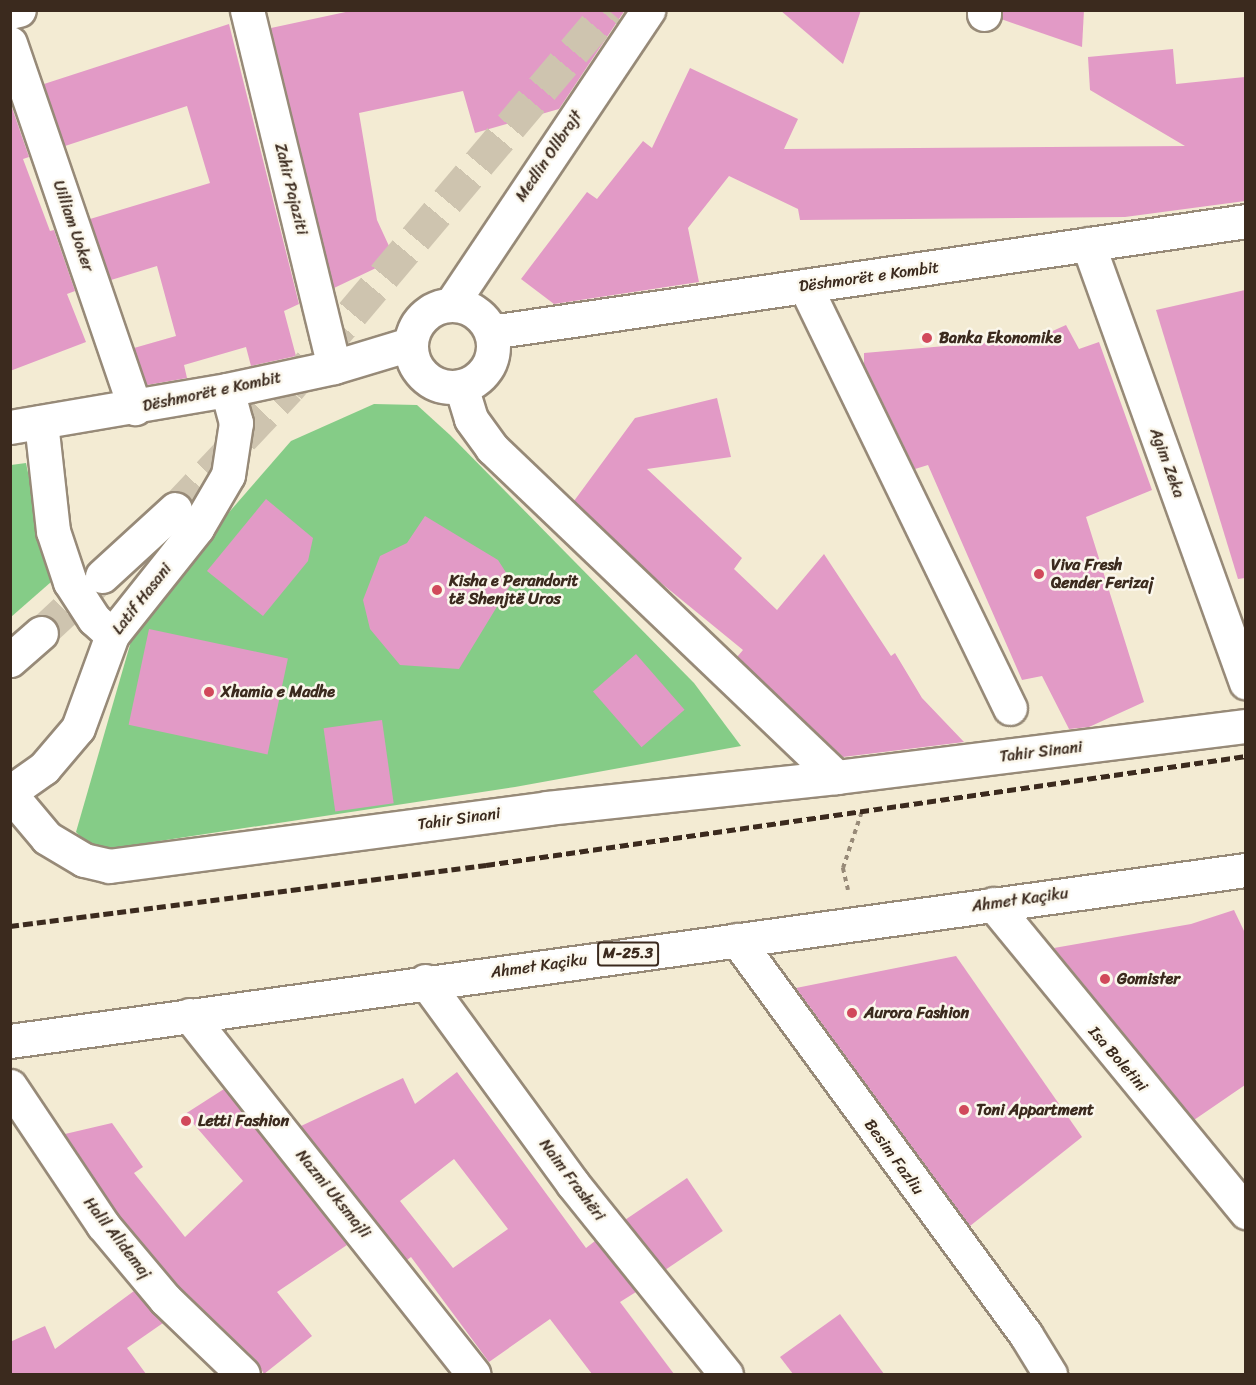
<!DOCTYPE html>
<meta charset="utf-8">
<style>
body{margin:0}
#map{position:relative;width:1256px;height:1385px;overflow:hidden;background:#f3ebd3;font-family:Sriracha,sans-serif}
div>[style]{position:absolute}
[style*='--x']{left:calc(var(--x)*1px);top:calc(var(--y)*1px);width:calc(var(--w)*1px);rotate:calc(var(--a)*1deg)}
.green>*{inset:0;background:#85cc87}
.building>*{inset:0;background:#e29ac6;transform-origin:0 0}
.minor-tunnel>*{height:33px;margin-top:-16.5px;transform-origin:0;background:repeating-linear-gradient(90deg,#cec4af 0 33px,transparent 0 49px)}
.path>*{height:4px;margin-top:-2px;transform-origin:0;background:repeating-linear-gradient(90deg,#978a78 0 4.5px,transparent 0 9px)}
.roads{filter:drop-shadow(2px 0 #978a78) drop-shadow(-2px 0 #978a78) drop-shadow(0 2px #978a78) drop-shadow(0 -2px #978a78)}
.minor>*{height:33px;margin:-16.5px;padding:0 16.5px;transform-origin:16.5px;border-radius:16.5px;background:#fff}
.minor>.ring{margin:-16.5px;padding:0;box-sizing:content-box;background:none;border:33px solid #fff;border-radius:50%}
.major>*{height:33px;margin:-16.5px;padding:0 16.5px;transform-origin:16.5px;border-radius:16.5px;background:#fff}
.rail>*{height:4.5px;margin-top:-2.25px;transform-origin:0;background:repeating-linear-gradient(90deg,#3b2a1e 0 9px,transparent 0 13.5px)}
.dots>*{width:16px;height:16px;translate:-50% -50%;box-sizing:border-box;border:3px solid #fbf7ec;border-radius:50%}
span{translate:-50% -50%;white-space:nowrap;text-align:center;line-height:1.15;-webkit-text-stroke:5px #fbf7ec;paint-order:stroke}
.shield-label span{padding:2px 4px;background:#fbf7ec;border:2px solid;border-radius:4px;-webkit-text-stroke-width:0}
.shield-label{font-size:15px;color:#3b2a1e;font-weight:700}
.street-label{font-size:16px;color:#3b2a1e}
.poi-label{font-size:16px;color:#3b2a1e;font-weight:700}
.left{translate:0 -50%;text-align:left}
.frame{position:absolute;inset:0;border:12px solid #3b2a1e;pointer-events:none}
</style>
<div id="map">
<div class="green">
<i style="clip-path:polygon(374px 404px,417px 405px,450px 435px,694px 683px,741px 746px,515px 787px,94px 851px,76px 832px,138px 617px,291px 441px)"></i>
<i style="clip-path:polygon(26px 463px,51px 582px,11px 617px,11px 465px)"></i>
</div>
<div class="building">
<i style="clip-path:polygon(355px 10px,625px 10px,559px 109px,475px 133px,463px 91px,359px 113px,377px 220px,395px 259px,334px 288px,271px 28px)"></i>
<i style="clip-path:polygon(780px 10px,861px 10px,843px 64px)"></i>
<i style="clip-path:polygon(1003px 10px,1084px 10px,1082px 47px,1001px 19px)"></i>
<i style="clip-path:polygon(229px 24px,299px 304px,284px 311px,296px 356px,251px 366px,246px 347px,184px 365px,187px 378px,147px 385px,134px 348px,176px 336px,157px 266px,111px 280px,90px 219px,210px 183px,187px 106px,65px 146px,44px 84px)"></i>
<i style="clip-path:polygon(1173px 49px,1176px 84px,1245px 77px,1245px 201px,1125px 217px,800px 220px,798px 209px,729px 176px,688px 228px,699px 282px,554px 304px,521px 279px,587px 192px,597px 199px,643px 141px,652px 148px,690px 68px,798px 119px,784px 149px,1185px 146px,1090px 90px,1088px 57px)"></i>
<i style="clip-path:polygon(10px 102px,29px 157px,23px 159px,50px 231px,54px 230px,75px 291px,67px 294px,86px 342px,10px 371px)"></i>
<i style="clip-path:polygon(1245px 290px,1245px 578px,1238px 579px,1156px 310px)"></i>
<i style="clip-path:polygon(1066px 325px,1079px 349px,1099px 342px,1152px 490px,1086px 517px,1144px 702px,1089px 727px,1069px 729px,1042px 676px,1022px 680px,928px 465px,915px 469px,864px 364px,864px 353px,1037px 338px)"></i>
<i style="clip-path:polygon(717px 398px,731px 457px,647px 469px,742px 558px,734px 569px,777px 610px,824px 554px,891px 656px,895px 653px,922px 698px,964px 742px,843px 757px,737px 657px,743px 650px,650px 574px,574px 501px,635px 418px)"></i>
<i style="clip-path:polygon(266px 499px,313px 538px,308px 561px,263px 616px,207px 571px)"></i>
<i style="clip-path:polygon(425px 516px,498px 560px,512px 582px,459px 669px,400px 665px,370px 629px,363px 600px,380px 556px,407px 543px)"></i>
<i style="left:149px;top:629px;width:142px;height:98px;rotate:12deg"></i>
<i style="left:636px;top:654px;width:74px;height:57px;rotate:49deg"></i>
<i style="left:382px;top:720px;width:84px;height:59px;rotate:82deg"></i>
<i style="clip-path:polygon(1234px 910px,1245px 933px,1245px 1085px,1194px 1120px,1054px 948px,1191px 924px)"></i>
<i style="clip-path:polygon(956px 956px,1082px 1137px,970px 1226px,796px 988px)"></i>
<i style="clip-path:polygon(evenodd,457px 1072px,586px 1248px,595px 1241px,636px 1292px,620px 1302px,674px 1374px,592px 1374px,550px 1319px,489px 1362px,411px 1257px,407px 1260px,301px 1126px,403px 1078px,415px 1104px,457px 1072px,454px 1159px,508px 1229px,453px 1268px,400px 1201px,454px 1159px)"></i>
<i style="clip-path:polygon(224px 1089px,347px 1245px,277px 1292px,312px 1336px,264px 1374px,256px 1360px,179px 1286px,118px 1214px,65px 1134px,112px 1123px,143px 1167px,134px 1173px,185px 1237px,243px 1181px,185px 1114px)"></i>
<i style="left:687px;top:1178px;width:64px;height:74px;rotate:56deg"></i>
<i style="clip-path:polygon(134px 1291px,163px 1323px,127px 1348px,146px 1374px,10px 1374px,10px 1342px,45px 1326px,55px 1349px)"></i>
<i style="clip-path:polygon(840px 1314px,884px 1374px,793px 1374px,780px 1357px)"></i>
</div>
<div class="minor-tunnel">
<i style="--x:175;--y:509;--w:166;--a:-46.7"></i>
<i style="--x:289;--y:388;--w:495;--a:-49.8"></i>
<i style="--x:41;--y:633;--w:82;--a:-43"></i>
</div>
<div class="path">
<i style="--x:848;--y:890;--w:23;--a:-103"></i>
<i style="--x:843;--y:868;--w:60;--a:-71.6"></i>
</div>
<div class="roads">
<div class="minor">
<i style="--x:247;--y:10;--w:367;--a:76.3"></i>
<i style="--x:984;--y:10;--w:4;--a:90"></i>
<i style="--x:10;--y:12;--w:9;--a:-13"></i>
<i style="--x:10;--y:43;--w:386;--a:71.1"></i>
<i style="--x:1088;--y:244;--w:466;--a:70.2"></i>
<i style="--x:805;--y:286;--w:469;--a:64.1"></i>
<i class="ring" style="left:411px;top:305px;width:49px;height:49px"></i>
<i style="--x:491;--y:332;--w:763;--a:-8.36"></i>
<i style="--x:461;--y:386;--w:34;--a:73"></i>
<i style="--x:471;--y:419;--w:36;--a:54"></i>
<i style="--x:492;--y:448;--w:476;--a:43.7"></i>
<i style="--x:836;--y:777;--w:413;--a:-7.1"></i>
<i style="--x:41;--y:422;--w:110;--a:83.7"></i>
<i style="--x:53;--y:531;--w:54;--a:71.6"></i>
<i style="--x:70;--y:582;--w:44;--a:57"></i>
<i style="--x:94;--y:619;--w:24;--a:42"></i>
<i style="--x:10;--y:427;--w:220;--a:-9.7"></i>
<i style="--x:227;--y:390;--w:109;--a:-12.1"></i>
<i style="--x:334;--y:367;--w:79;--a:-16.8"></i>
<i style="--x:102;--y:576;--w:99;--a:-42.5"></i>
<i style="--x:10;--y:660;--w:41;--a:-41.1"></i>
<i style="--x:10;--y:792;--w:42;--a:-35.2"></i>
<i style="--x:44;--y:768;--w:52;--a:-49.6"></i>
<i style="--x:78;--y:728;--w:99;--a:-69.9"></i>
<i style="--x:112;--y:635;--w:137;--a:-51.5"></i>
<i style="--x:197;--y:528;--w:61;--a:-59.7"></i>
<i style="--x:228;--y:475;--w:53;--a:-81.3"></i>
<i style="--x:236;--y:423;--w:34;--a:-105"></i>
<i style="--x:10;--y:794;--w:57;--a:49.9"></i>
<i style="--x:47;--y:838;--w:43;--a:30.7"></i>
<i style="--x:84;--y:860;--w:26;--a:13"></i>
<i style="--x:109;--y:866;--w:442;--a:-7.5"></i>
<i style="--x:547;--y:808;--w:291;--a:-6.1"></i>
<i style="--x:993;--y:904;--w:399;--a:50.6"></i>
<i style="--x:737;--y:940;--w:489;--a:53.8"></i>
<i style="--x:1026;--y:1335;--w:46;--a:58.4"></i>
<i style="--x:425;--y:981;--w:251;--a:53.9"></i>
<i style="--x:573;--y:1184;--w:244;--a:51.2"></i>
<i style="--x:189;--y:1015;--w:458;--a:51.6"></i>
<i style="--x:10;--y:1086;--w:167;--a:56.2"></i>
<i style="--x:103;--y:1225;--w:97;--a:50"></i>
<i style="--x:165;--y:1299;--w:108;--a:43.9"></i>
</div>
<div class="major">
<i style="--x:452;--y:303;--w:353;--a:-56.2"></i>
<i style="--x:10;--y:1041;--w:1248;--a:-7.88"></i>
</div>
</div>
<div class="rail">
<i style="--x:10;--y:926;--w:480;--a:-7.3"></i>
<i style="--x:486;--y:865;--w:768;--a:-8.16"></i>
</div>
<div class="dots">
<i style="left:927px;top:338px;background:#d1495b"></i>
<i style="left:1039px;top:574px;background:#d1495b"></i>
<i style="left:437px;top:590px;background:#d1495b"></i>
<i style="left:209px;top:692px;background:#d1495b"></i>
<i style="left:1105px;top:979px;background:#d1495b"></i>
<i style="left:852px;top:1013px;background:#d1495b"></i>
<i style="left:964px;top:1110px;background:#d1495b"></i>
<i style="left:186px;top:1121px;background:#d1495b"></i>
</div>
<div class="shield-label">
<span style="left:628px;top:954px">M-25.3</span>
</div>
<div class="street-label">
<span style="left:549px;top:156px;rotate:-56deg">Medlin Ollbrajt</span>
<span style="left:291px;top:189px;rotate:76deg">Zahir Pajaziti</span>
<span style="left:73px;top:226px;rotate:71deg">Uilliam Uoker</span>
<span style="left:869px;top:277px;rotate:-8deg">Dëshmorët e Kombit</span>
<span style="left:212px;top:392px;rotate:-12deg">Dëshmorët e Kombit</span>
<span style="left:1167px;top:463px;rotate:70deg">Agim Zeka</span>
<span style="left:142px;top:599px;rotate:-52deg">Latif Hasani</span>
<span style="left:1041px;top:752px;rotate:-7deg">Tahir Sinani</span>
<span style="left:459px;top:819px;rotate:-8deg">Tahir Sinani</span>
<span style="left:1020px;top:900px;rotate:-8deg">Ahmet Kaçiku</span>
<span style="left:539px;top:966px;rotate:-8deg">Ahmet Kaçiku</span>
<span style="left:1118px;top:1059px;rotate:49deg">Isa Boletini</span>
<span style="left:894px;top:1157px;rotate:54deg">Besim Fazliu</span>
<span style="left:572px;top:1180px;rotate:53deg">Naim Frashëri</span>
<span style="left:333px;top:1194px;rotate:51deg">Nazmi Uksmajli</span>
<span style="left:117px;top:1238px;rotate:52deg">Halil Alidemaj</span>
</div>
<div class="poi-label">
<span class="left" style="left:939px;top:338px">Banka Ekonomike</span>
<span class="left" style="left:1051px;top:574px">Viva Fresh<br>Qender Ferizaj</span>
<span class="left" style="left:449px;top:590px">Kisha e Perandorit<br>të Shenjtë Uros</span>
<span class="left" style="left:221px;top:692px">Xhamia e Madhe</span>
<span class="left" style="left:1117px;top:979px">Gomister</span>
<span class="left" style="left:864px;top:1013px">Aurora Fashion</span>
<span class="left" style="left:976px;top:1110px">Toni Appartment</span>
<span class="left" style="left:198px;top:1121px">Letti Fashion</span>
</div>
<div class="frame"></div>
</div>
